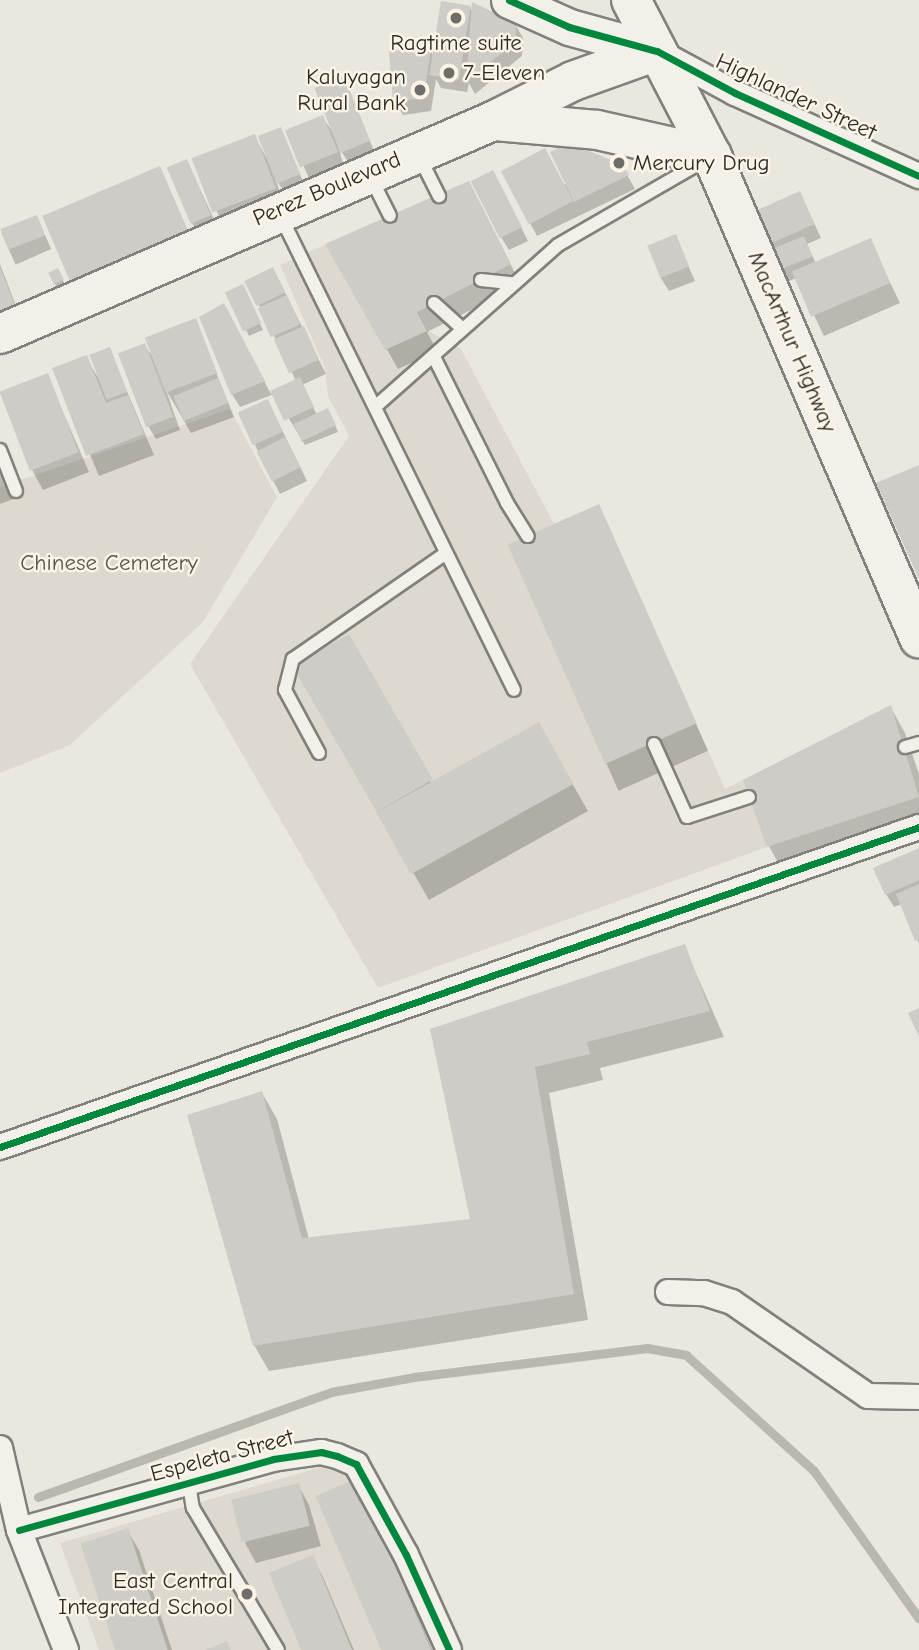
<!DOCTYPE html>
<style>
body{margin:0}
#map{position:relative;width:919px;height:1650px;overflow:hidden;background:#eae7df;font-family:"Comic Neue",sans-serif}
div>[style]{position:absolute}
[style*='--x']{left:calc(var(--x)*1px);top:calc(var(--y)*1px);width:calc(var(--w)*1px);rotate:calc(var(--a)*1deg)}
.built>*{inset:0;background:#ddd9ce}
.shadow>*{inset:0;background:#0003;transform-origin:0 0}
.stream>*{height:9px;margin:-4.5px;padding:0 4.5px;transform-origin:4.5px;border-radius:4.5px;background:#bab7ae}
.building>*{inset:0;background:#ceccc6;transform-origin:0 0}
.roads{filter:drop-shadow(2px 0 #81807c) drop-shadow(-2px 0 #81807c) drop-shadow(0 2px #81807c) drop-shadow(0 -2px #81807c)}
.lane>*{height:12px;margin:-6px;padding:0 6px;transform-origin:6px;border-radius:6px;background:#f3f0ea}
.street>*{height:24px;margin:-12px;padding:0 12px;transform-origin:12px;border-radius:12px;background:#f3f0ea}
.secondary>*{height:35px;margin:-17.5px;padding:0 17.5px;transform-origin:17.5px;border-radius:17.5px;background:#f3f0ea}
.primary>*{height:38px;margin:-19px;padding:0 19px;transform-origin:19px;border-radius:19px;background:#f3f0ea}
.cycleway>*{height:7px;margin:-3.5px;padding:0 3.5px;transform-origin:3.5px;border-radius:3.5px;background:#00873e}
.dots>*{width:19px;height:19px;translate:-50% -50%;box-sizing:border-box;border:4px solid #fcf5e5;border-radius:50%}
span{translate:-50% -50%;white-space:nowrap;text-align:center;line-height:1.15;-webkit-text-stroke:5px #fcf5e5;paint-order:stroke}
.poi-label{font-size:23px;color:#2b2b2b}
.left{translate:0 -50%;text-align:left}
.right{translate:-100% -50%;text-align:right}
.street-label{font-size:23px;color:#2b2b2b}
.park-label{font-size:23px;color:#555450}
</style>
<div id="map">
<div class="built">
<i style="clip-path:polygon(371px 224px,427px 330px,461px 349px,554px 524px,599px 504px,725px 789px,891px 705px,919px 797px,767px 847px,378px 988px,190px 664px,349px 436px,328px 396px,325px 368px,280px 265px)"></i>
<i style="clip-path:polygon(230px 409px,277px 497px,203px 622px,70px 745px,0 773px,0 487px)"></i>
<i style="clip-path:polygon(321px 1467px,359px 1472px,442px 1650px,99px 1650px,60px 1543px)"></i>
</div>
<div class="shadow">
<i style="clip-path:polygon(470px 7px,473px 13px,515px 24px,523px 38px,522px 56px,475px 94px,469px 83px,467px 92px,441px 88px,436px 79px,431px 111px,403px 115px,395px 102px,391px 53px,430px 50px,435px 59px)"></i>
<i style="clip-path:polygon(343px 78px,376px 155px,350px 165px,338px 146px,344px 166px,310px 180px,287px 131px,322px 117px,336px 136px)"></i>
<i style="clip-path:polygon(280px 129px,306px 188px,287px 195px,275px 179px,287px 209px,226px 232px,194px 160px,254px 136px,268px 160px)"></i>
<i style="clip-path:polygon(187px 161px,218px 228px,200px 236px,192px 223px)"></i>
<i style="clip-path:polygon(622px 166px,635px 189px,537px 236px,530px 223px,563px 185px)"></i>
<i style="left:160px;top:168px;width:91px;height:125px;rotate:66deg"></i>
<i style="clip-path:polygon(500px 185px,528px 241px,509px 250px,501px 237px)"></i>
<i style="clip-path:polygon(800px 193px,821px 238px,807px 244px,816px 264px,870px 241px,900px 303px,824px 336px,796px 278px,778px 286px,762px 254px)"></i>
<i style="clip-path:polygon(480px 204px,521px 285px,427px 332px,437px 351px,398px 369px,328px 244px)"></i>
<i style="left:37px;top:217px;width:35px;height:39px;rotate:66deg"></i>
<i style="clip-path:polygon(675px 236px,695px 281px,669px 291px,661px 278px)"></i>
<i style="clip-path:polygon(0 264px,21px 319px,0 327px)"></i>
<i style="clip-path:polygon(273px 269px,326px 374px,302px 385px,317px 415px,331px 416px,338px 432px,305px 445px,274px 394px,240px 407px,232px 394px,231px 319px,271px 394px,296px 381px,247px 280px)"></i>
<i style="clip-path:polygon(50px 273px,61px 276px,66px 287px,58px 290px)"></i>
<i style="clip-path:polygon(246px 293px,263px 330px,249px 336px,228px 294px)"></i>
<i style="clip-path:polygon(195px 320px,234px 417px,191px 433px,166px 390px,180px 430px,156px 439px,148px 426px,144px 345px,154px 358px)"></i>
<i style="clip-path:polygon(109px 349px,154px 455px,99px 476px,54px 369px,86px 357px,97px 376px)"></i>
<i style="clip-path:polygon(47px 375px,89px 472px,43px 490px,32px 470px)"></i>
<i style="clip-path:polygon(268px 401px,307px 481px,280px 494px,255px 445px)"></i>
<i style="clip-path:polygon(0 463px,16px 498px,0 504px)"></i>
<i style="left:599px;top:506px;width:268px;height:98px;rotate:66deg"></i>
<i style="clip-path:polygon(349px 637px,432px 784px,538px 724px,588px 811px,429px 900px,295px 667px)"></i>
<i style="clip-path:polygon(891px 708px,905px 733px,919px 774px,919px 828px,783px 872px,769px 846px)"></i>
<i style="clip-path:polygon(919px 850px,919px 944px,902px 904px,894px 907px,886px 894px)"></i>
<i style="clip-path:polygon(684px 946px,724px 1037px,600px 1068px,603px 1080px,549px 1093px,588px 1320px,269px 1371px,254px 1345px,262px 1093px,277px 1119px,309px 1239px,472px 1221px,432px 1030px)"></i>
<i style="clip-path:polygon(298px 1485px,309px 1505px,321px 1546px,256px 1563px,245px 1543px)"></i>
<i style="clip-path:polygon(369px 1500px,432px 1650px,383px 1650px)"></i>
<i style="clip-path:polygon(127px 1530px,139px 1550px,172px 1650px,117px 1650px)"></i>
<i style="clip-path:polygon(312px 1557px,323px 1577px,354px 1650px,303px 1650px)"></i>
</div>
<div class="stream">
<i style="--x:38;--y:1497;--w:311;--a:-19.7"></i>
<i style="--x:331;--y:1392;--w:84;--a:-10.2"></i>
<i style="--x:414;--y:1377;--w:235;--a:-7.1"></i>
<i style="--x:647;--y:1348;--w:40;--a:10"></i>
<i style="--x:686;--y:1355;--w:173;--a:42.2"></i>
<i style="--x:814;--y:1471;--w:181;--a:54.6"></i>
</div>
<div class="building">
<i style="left:441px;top:1px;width:30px;height:75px;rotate:9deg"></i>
<i style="clip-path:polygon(472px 2px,516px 23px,516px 42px,466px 81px)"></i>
<i style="clip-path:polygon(431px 48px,424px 98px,393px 102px,389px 51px)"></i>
<i style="left:344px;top:76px;width:70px;height:32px;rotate:68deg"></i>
<i style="left:323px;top:115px;width:40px;height:41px;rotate:68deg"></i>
<i style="left:281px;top:127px;width:51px;height:25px;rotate:68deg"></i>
<i style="left:255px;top:134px;width:58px;height:68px;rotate:69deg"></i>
<i style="clip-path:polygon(570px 143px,623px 165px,629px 175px,574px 202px,550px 152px)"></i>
<i style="left:545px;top:148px;width:60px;height:50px;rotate:62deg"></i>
<i style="left:187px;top:159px;width:61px;height:22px;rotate:67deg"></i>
<i style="left:160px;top:166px;width:70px;height:128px;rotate:67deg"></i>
<i style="left:493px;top:170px;width:64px;height:25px;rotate:63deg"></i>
<i style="clip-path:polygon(469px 181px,511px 264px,417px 312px,427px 331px,385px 350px,325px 244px)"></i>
<i style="left:800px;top:191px;width:36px;height:60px;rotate:66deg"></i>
<i style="left:37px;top:215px;width:22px;height:39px;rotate:69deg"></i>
<i style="left:676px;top:234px;width:35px;height:31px;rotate:68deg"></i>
<i style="left:804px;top:236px;width:22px;height:47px;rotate:68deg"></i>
<i style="left:871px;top:238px;width:49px;height:86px;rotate:67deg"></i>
<i style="clip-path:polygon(0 267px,15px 306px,0 311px)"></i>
<i style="left:273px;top:267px;width:28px;height:32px;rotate:64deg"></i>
<i style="left:58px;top:268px;width:13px;height:11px;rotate:63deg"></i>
<i style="left:243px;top:284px;width:43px;height:20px;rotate:65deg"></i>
<i style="left:287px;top:295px;width:32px;height:32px;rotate:66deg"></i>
<i style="clip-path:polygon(224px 303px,265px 381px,231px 395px,199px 317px)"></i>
<i style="left:196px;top:318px;width:59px;height:55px;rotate:69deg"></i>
<i style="left:304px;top:326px;width:37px;height:33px;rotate:66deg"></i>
<i style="left:145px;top:343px;width:79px;height:29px;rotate:69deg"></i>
<i style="left:110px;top:347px;width:48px;height:22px;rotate:69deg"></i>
<i style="clip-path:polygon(87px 355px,106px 403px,128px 395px,144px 434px,86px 456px,52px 368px)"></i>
<i style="left:48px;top:373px;width:85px;height:52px;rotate:69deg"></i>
<i style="left:300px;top:377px;width:33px;height:33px;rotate:65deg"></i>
<i style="left:218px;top:378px;width:27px;height:48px;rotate:68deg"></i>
<i style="left:268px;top:399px;width:36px;height:33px;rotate:66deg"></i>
<i style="left:328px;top:408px;width:19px;height:38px;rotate:65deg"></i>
<i style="left:285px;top:437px;width:34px;height:32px;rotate:63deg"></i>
<i style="clip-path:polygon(919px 465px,919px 579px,876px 483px)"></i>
<i style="left:599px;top:504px;width:240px;height:100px;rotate:66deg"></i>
<i style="left:349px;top:634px;width:168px;height:65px;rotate:60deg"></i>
<i style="clip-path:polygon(891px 705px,919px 797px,767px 847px,743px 780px)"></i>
<i style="left:539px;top:722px;width:71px;height:186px;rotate:61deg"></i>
<i style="clip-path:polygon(919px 848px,919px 880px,885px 895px,873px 868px)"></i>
<i style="clip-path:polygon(919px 884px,919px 939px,915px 941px,896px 894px)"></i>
<i style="clip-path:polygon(685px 944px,710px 1011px,587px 1042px,590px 1054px,535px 1067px,574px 1294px,253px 1346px,187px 1115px,262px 1091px,302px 1238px,470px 1219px,430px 1029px)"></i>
<i style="clip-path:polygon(919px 1008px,919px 1037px,908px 1013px)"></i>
<i style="left:358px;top:1478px;width:187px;height:46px;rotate:67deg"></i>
<i style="left:299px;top:1483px;width:44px;height:70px;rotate:76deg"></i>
<i style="left:128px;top:1528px;width:128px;height:50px;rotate:72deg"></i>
<i style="clip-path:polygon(313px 1555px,352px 1650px,301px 1650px,269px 1573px)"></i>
<i style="clip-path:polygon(227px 1641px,231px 1650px,205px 1650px)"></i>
</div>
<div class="roads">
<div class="lane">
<i style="--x:419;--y:156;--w:45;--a:63.4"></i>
<i style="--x:371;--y:178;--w:42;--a:63.4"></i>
<i style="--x:281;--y:217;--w:527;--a:63.78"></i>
<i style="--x:481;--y:280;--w:31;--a:6"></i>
<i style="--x:434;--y:303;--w:38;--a:42"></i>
<i style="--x:434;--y:357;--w:163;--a:63.4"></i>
<i style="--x:507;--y:503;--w:39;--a:58"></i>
<i style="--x:375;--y:407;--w:244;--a:-41.5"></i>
<i style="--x:558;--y:245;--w:164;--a:-30"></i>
<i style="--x:0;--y:450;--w:44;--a:68.7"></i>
<i style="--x:654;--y:744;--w:80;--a:65.7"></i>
<i style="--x:687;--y:817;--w:65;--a:-17.9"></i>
<i style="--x:905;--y:747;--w:15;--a:-16"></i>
<i style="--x:319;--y:753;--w:72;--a:-118.4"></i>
<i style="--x:285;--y:690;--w:32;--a:-76"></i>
<i style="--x:293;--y:659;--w:186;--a:-34.7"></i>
<i style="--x:189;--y:1484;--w:24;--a:81"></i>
<i style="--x:193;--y:1508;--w:165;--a:59.1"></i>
</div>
<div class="street">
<i style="--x:661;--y:53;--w:84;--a:28.4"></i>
<i style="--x:735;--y:93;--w:202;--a:24.3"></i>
<i style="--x:0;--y:1147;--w:973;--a:-19.2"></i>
<i style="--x:668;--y:1292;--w:36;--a:2"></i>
<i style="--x:704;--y:1293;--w:29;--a:18"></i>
<i style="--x:732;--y:1302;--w:165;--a:34.7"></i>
<i style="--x:868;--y:1396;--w:51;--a:1.1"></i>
<i style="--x:0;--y:1448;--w:84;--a:77"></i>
<i style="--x:19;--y:1530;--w:129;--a:68.6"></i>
<i style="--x:19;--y:1530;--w:264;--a:-15.6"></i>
<i style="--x:273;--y:1459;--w:49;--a:-8.3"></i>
<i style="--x:321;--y:1452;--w:16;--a:14"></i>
<i style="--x:337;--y:1456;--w:21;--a:23"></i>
<i style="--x:356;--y:1464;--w:104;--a:61.2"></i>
<i style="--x:406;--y:1555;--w:104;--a:65.6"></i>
</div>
<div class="secondary">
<i style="--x:509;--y:0;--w:66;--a:24.2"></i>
<i style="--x:569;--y:27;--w:91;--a:15.3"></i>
</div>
<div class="primary">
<i style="--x:631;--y:0;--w:176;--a:62.6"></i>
<i style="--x:712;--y:156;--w:525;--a:66.76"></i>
<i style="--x:495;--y:121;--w:102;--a:5"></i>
<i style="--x:597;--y:130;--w:118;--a:12.7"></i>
<i style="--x:0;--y:334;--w:537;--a:-23.37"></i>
<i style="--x:493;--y:121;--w:89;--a:-26.6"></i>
<i style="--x:573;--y:81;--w:89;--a:-19.7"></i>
</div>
</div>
<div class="cycleway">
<i style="--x:509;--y:0;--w:66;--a:24.2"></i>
<i style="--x:569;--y:27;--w:91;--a:15.3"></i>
<i style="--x:657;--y:51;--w:89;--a:28.3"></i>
<i style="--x:735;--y:93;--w:202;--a:24.3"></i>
<i style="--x:0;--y:1147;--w:973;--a:-19.2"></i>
<i style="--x:19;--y:1530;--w:264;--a:-15.6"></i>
<i style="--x:273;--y:1459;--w:49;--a:-8.3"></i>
<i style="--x:321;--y:1452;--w:16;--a:14"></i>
<i style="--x:337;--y:1456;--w:21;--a:23"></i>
<i style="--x:356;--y:1464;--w:104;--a:61.2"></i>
<i style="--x:406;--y:1555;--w:104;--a:65.6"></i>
</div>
<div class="dots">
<i style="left:456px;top:18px;background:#6e6d6a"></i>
<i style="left:449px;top:73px;background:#6e6d6a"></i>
<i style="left:420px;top:90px;background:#6e6d6a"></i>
<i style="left:619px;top:163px;background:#6e6d6a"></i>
<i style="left:247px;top:1594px;background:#6e6d6a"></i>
</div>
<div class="poi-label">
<span style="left:456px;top:43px">Ragtime suite</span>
<span class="left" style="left:463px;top:73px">7-Eleven</span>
<span class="right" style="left:406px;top:90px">Kaluyagan<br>Rural Bank</span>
<span class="left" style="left:633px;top:163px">Mercury Drug</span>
<span class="right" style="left:233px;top:1594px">East Central<br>Integrated School</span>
</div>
<div class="street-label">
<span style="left:796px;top:97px;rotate:25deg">Highlander Street</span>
<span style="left:327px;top:189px;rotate:-23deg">Perez Boulevard</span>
<span style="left:792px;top:342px;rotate:67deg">MacArthur Highway</span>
<span style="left:222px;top:1456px;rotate:-15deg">Espeleta Street</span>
</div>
<div class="park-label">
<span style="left:109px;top:563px">Chinese Cemetery</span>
</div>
</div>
